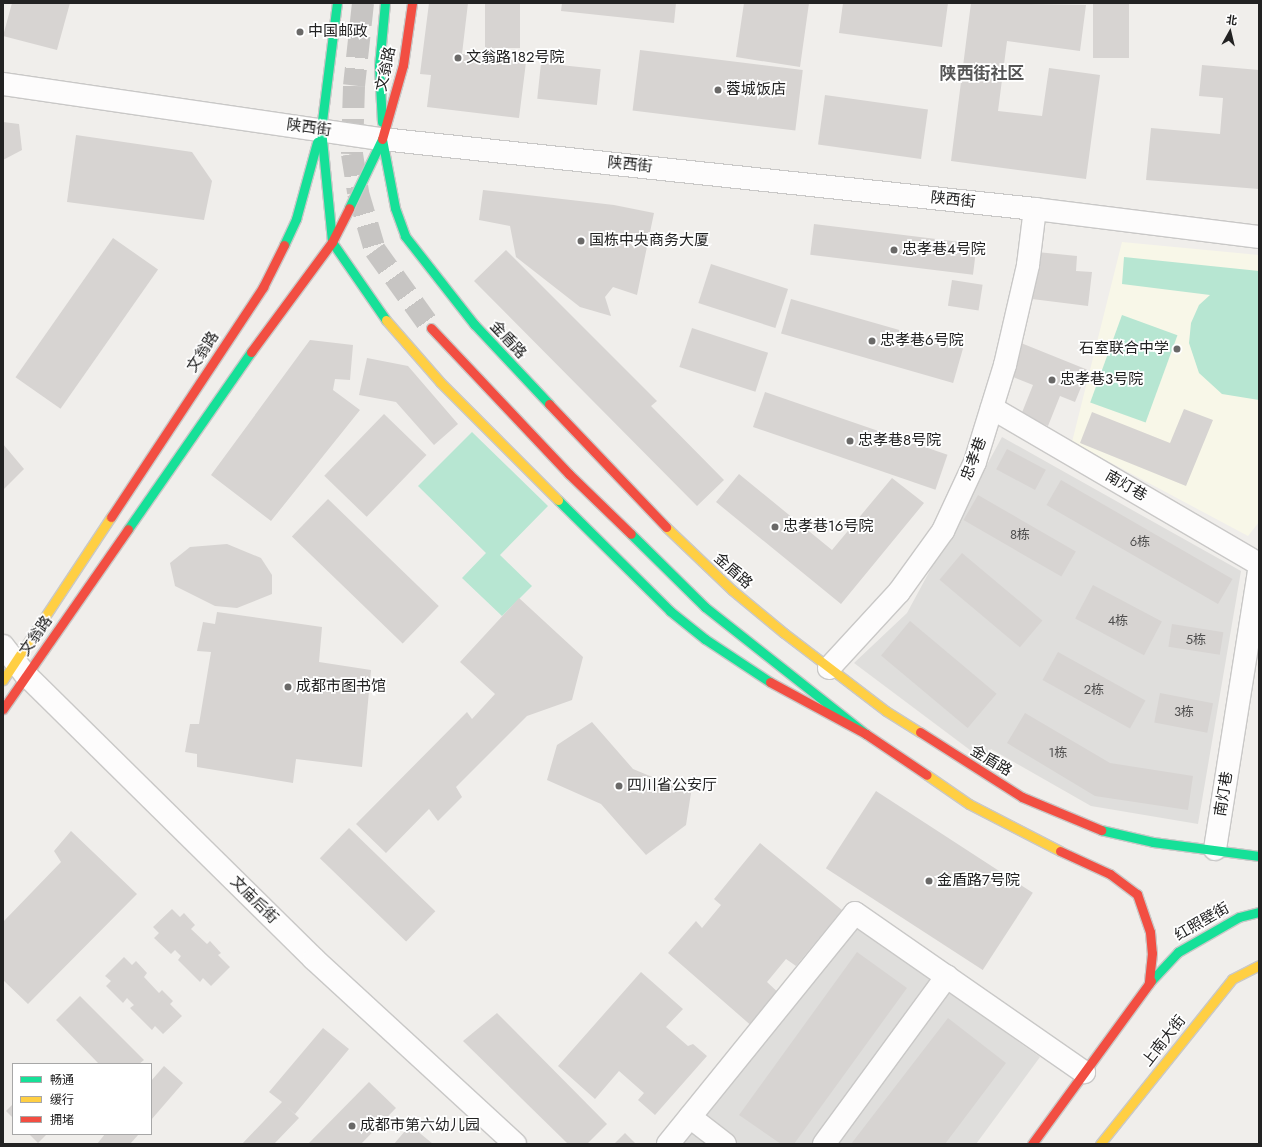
<!DOCTYPE html>
<meta charset="utf-8">
<style>
body{margin:0}
#map{position:relative;width:1262px;height:1147px;overflow:hidden;background:#f0eeeb;font-family:Jost,"Noto Sans SC",sans-serif}
div>[style]{position:absolute}
[style*='--x']{left:calc(var(--x)*1px);top:calc(var(--y)*1px);width:calc(var(--w)*1px);rotate:calc(var(--a)*1deg)}
.residential>*{inset:0;background:#dfdedc}
.education>*{inset:0;background:#f8f7e8}
.pitch>*{inset:0;background:#b7e6d2;transform-origin:0 0}
.building>*{inset:0;background:#d7d4d2;transform-origin:0 0}
.primary-tunnel>*{height:22px;margin-top:-11px;transform-origin:0;background:repeating-linear-gradient(90deg,#c7c5c3 0 22px,transparent 0 33px)}
.roads{filter:drop-shadow(1px 0 #c9c8c7) drop-shadow(-1px 0 #c9c8c7) drop-shadow(0 1px #c9c8c7) drop-shadow(0 -1px #c9c8c7)}
.street>*{height:22px;margin:-11px;padding:0 11px;transform-origin:11px;border-radius:11px;background:#fdfcfc}
.fast>*{height:9px;margin:-4.5px;padding:0 4.5px;transform-origin:4.5px;border-radius:4.5px;background:#16e098}
.slow>*{height:9px;margin:-4.5px;padding:0 4.5px;transform-origin:4.5px;border-radius:4.5px;background:#ffcf43}
.jam>*{height:9px;margin:-4.5px;padding:0 4.5px;transform-origin:4.5px;border-radius:4.5px;background:#f24e42}
.dots>*{width:11px;height:11px;translate:-50% -50%;box-sizing:border-box;border:2px solid #fff;border-radius:50%}
span{translate:-50% -50%;white-space:nowrap;text-align:center;line-height:1.15;-webkit-text-stroke:3.5px #fff;paint-order:stroke}
.number-label{font-size:13px;color:#4f4e4e}
.number-label span{-webkit-text-stroke-width:0}
.poi-label{font-size:15px;color:#222}
.left{translate:0 -50%;text-align:left}
.right{translate:-100% -50%;text-align:right}
.street-label{font-size:15px;color:#222}
.quarter-label{font-size:17px;color:#555;font-weight:700}
.frame{position:absolute;inset:0;border:4px solid #222;pointer-events:none}
.legend{position:absolute;left:12px;top:1063px;width:140px;height:72px;box-sizing:border-box;background:#fff;border:1px solid #a7a7a7;margin:0;padding:5px 7px;list-style:none;font-size:12px;color:#222}
.legend li{display:flex;align-items:center;gap:8px;height:20px}
.legend b{width:20px;border:1px solid #a7a7a7}
.north{position:absolute;left:1210px;top:12px;width:40px;height:40px;-webkit-text-stroke:3px #fff;paint-order:stroke;rotate:8deg;font-size:11px;font-weight:700;line-height:16px;text-align:center;color:#222}
.north::after{content:'';display:block;margin:auto;width:14px;height:18px;background:#222;clip-path:polygon(50% 0,100% 100%,50% 72%,0 100%)}
</style>
<div id="map">
<div class="residential">
<i style="clip-path:polygon(1002px 437px,1241px 571px,1198px 824px,1091px 806px,991px 749px,982px 759px,854px 663px,907px 613px)"></i>
<i style="clip-path:polygon(852px 923px,1040px 1057px,976px 1144px,676px 1144px)"></i>
</div>
<div class="education">
<i style="clip-path:polygon(1122px 242px,1259px 255px,1259px 522px,1248px 536px,1072px 442px)"></i>
</div>
<div class="pitch">
<i style="clip-path:polygon(1124px 257px,1259px 271px,1259px 400px,1222px 394px,1199px 373px,1189px 343px,1191px 323px,1199px 305px,1210px 295px,1122px 284px)"></i>
<i style="left:1122px;top:315px;width:59px;height:93px;rotate:20deg"></i>
<i style="clip-path:polygon(472px 432px,548px 506px,500px 555px,532px 586px,502px 616px,462px 578px,486px 553px,418px 486px)"></i>
</div>
<div class="building">
<i style="clip-path:polygon(12px 3px,70px 3px,57px 50px,3px 36px)"></i>
<i style="clip-path:polygon(429px 3px,468px 3px,462px 54px,526px 62px,519px 118px,427px 107px,431px 75px,420px 74px)"></i>
<i style="left:485px;top:3px;width:35px;height:45px"></i>
<i style="clip-path:polygon(562px 3px,676px 3px,674px 23px,561px 11px)"></i>
<i style="clip-path:polygon(744px 3px,809px 3px,800px 67px,736px 57px)"></i>
<i style="clip-path:polygon(843px 3px,948px 3px,942px 47px,839px 33px)"></i>
<i style="clip-path:polygon(971px 3px,1086px 5px,1080px 51px,1007px 41px,998px 111px,1042px 116px,1049px 68px,1100px 75px,1086px 179px,951px 161px)"></i>
<i style="left:1093px;top:3px;width:36px;height:55px"></i>
<i style="left:640px;top:50px;width:164px;height:61px;rotate:7deg"></i>
<i style="left:541px;top:63px;width:60px;height:36px;rotate:6deg"></i>
<i style="clip-path:polygon(1202px 65px,1259px 70px,1259px 189px,1146px 180px,1151px 128px,1220px 134px,1223px 98px,1199px 96px)"></i>
<i style="left:825px;top:95px;width:104px;height:50px;rotate:8deg"></i>
<i style="clip-path:polygon(3px 122px,19px 124px,22px 150px,3px 160px)"></i>
<i style="clip-path:polygon(76px 135px,192px 152px,212px 181px,204px 220px,67px 202px)"></i>
<i style="clip-path:polygon(483px 190px,614px 205px,654px 213px,637px 295px,613px 287px,605px 297px,611px 316px,580px 307px,516px 257px,510px 226px,479px 220px)"></i>
<i style="left:814px;top:224px;width:164px;height:31px;rotate:7deg"></i>
<i style="left:113px;top:238px;width:55px;height:170px;rotate:35deg"></i>
<i style="clip-path:polygon(506px 250px,657px 401px,651px 406px,724px 480px,697px 506px,474px 281px)"></i>
<i style="clip-path:polygon(1037px 252px,1077px 256px,1076px 271px,1092px 272px,1088px 306px,1032px 299px)"></i>
<i style="left:711px;top:264px;width:81px;height:41px;rotate:18deg"></i>
<i style="left:952px;top:280px;width:31px;height:26px;rotate:9deg"></i>
<i style="left:791px;top:299px;width:179px;height:36px;rotate:16deg"></i>
<i style="left:692px;top:328px;width:80px;height:41px;rotate:18deg"></i>
<i style="clip-path:polygon(310px 340px,353px 345px,350px 380px,335px 379px,333px 390px,360px 410px,271px 521px,211px 475px)"></i>
<i style="clip-path:polygon(1021px 343px,1088px 370px,1075px 402px,1060px 396px,1048px 426px,1021px 415px,1033px 385px,1008px 375px)"></i>
<i style="clip-path:polygon(367px 358px,408px 366px,458px 424px,434px 445px,396px 402px,359px 395px)"></i>
<i style="left:765px;top:392px;width:193px;height:37px;rotate:19deg"></i>
<i style="clip-path:polygon(1184px 409px,1213px 420px,1186px 486px,1080px 443px,1092px 412px,1170px 443px)"></i>
<i style="left:384px;top:414px;width:59px;height:86px;rotate:44deg"></i>
<i style="clip-path:polygon(3px 444px,24px 469px,3px 490px)"></i>
<i style="left:1007px;top:449px;width:44px;height:23px;rotate:28deg"></i>
<i style="clip-path:polygon(739px 474px,832px 550px,892px 478px,924px 503px,841px 604px,716px 502px)"></i>
<i style="left:1061px;top:480px;width:198px;height:29px;rotate:30deg"></i>
<i style="left:978px;top:495px;width:113px;height:29px;rotate:30deg"></i>
<i style="left:328px;top:499px;width:154px;height:52px;rotate:44deg"></i>
<i style="clip-path:polygon(227px 544px,261px 558px,272px 575px,272px 594px,237px 608px,215px 606px,175px 586px,170px 563px,190px 547px)"></i>
<i style="left:962px;top:553px;width:105px;height:35px;rotate:40deg"></i>
<i style="left:1093px;top:585px;width:78px;height:38px;rotate:28deg"></i>
<i style="clip-path:polygon(519px 598px,583px 657px,572px 700px,527px 716px,456px 787px,462px 797px,438px 821px,429px 809px,386px 853px,356px 824px,467px 712px,472px 719px,495px 694px,460px 662px)"></i>
<i style="clip-path:polygon(217px 612px,322px 627px,319px 662px,371px 670px,362px 767px,296px 759px,293px 783px,197px 767px,197px 754px,185px 752px,190px 724px,199px 724px,211px 652px,197px 651px,203px 622px,215px 624px)"></i>
<i style="left:910px;top:621px;width:113px;height:45px;rotate:40deg"></i>
<i style="left:1172px;top:624px;width:52px;height:23px;rotate:9deg"></i>
<i style="left:1058px;top:652px;width:100px;height:32px;rotate:29deg"></i>
<i style="left:1160px;top:693px;width:54px;height:30px;rotate:11deg"></i>
<i style="clip-path:polygon(1025px 713px,1110px 763px,1193px 776px,1188px 810px,1095px 796px,1007px 743px)"></i>
<i style="clip-path:polygon(592px 722px,633px 769px,691px 793px,686px 825px,646px 855px,601px 804px,547px 780px,557px 745px)"></i>
<i style="left:876px;top:791px;width:187px;height:92px;rotate:33deg"></i>
<i style="left:349px;top:828px;width:120px;height:42px;rotate:44deg"></i>
<i style="clip-path:polygon(71px 831px,137px 894px,28px 1004px,3px 980px,3px 922px,61px 862px,54px 851px)"></i>
<i style="clip-path:polygon(760px 843px,842px 910px,796px 966px,786px 959px,767px 982px,782px 996px,754px 1028px,668px 953px,696px 921px,702px 928px,721px 905px,714px 899px)"></i>
<i style="clip-path:polygon(172px 909px,180px 917px,184px 913px,195px 925px,191px 929px,207px 944px,210px 941px,221px 953px,218px 955px,230px 967px,211px 986px,203px 978px,200px 982px,178px 960px,181px 956px,175px 950px,171px 954px,154px 938px,159px 933px,153px 927px)"></i>
<i style="clip-path:polygon(857px 952px,907px 988px,794px 1144px,781px 1144px,739px 1115px)"></i>
<i style="clip-path:polygon(124px 957px,132px 965px,136px 961px,147px 973px,144px 977px,159px 993px,162px 990px,173px 1001px,170px 1004px,182px 1016px,163px 1034px,155px 1026px,152px 1030px,130px 1008px,134px 1005px,127px 998px,123px 1003px,106px 986px,111px 981px,105px 976px)"></i>
<i style="clip-path:polygon(641px 972px,683px 1009px,666px 1027px,688px 1046px,693px 1044px,707px 1056px,655px 1115px,638px 1100px,644px 1093px,619px 1071px,595px 1099px,558px 1066px)"></i>
<i style="clip-path:polygon(80px 996px,144px 1060px,139px 1064px,99px 1064px,56px 1020px)"></i>
<i style="clip-path:polygon(497px 1013px,607px 1124px,587px 1144px,568px 1144px,463px 1041px)"></i>
<i style="clip-path:polygon(948px 1018px,1006px 1063px,945px 1144px,851px 1144px)"></i>
<i style="clip-path:polygon(323px 1028px,349px 1049px,295px 1114px,286px 1106px,299px 1118px,274px 1144px,242px 1144px,282px 1102px,269px 1092px)"></i>
<i style="clip-path:polygon(164px 1066px,183px 1083px,151px 1120px,151px 1081px)"></i>
<i style="clip-path:polygon(369px 1082px,396px 1108px,361px 1144px,308px 1144px)"></i>
<i style="clip-path:polygon(13px 1104px,13px 1118px,6px 1111px)"></i>
<i style="clip-path:polygon(410px 1125px,433px 1144px,394px 1144px)"></i>
<i style="clip-path:polygon(625px 1133px,636px 1144px,614px 1144px)"></i>
<i style="clip-path:polygon(29px 1134px,47px 1134px,38px 1143px)"></i>
<i style="clip-path:polygon(105px 1134px,139px 1134px,130px 1144px,97px 1144px)"></i>
</div>
<div class="primary-tunnel">
<i style="--x:363;--y:3;--w:83;--a:96.2"></i>
<i style="--x:354;--y:86;--w:68;--a:91.7"></i>
<i style="--x:352;--y:154;--w:39;--a:81"></i>
<i style="--x:358;--y:193;--w:59;--a:73.4"></i>
<i style="--x:375;--y:250;--w:96;--a:54.3"></i>
</div>
<div class="roads">
<div class="street">
<i style="--x:3;--y:84;--w:383;--a:8.3"></i>
<i style="--x:382;--y:139;--w:657;--a:6.12"></i>
<i style="--x:1035;--y:209;--w:226;--a:7.1"></i>
<i style="--x:992;--y:408;--w:309;--a:30.3"></i>
<i style="--x:3;--y:646;--w:37;--a:52"></i>
<i style="--x:26;--y:675;--w:404;--a:44.6"></i>
<i style="--x:314;--y:959;--w:273;--a:42.6"></i>
<i style="--x:829;--y:668;--w:103;--a:-47.4"></i>
<i style="--x:899;--y:592;--w:75;--a:-54.2"></i>
<i style="--x:943;--y:531;--w:76;--a:-65.1"></i>
<i style="--x:975;--y:462;--w:102;--a:-72.8"></i>
<i style="--x:1005;--y:365;--w:103;--a:-77"></i>
<i style="--x:1028;--y:265;--w:56;--a:-82.9"></i>
<i style="--x:1215;--y:849;--w:280;--a:-81"></i>
<i style="--x:690;--y:1117;--w:44;--a:37.6"></i>
<i style="--x:668;--y:1144;--w:297;--a:-51"></i>
<i style="--x:855;--y:913;--w:279;--a:34.8"></i>
<i style="--x:824;--y:1144;--w:208;--a:-53.8"></i>
</div>
<div class="fast">
<i style="--x:382;--y:122;--w:56;--a:-93.1"></i>
<i style="--x:379;--y:66;--w:63;--a:-84.6"></i>
<i style="--x:321;--y:129;--w:114;--a:84.4"></i>
<i style="--x:332;--y:242;--w:95;--a:55.3"></i>
<i style="--x:321;--y:129;--w:127;--a:-82.8"></i>
<i style="--x:382;--y:139;--w:70;--a:79.3"></i>
<i style="--x:395;--y:208;--w:30;--a:70"></i>
<i style="--x:405;--y:236;--w:112;--a:51.9"></i>
<i style="--x:474;--y:324;--w:110;--a:46.8"></i>
<i style="--x:349;--y:208;--w:76;--a:-64.4"></i>
<i style="--x:284;--y:245;--w:29;--a:-65"></i>
<i style="--x:296;--y:219;--w:80;--a:-74.7"></i>
<i style="--x:558;--y:500;--w:158;--a:44.7"></i>
<i style="--x:670;--y:611;--w:45;--a:38.7"></i>
<i style="--x:705;--y:639;--w:78;--a:33.5"></i>
<i style="--x:128;--y:529;--w:216;--a:-55.2"></i>
<i style="--x:631;--y:534;--w:104;--a:44.6"></i>
<i style="--x:705;--y:607;--w:205;--a:38.3"></i>
<i style="--x:1101;--y:830;--w:53;--a:13"></i>
<i style="--x:1153;--y:842;--w:107;--a:7.5"></i>
<i style="--x:1151;--y:981;--w:40;--a:-47"></i>
<i style="--x:1178;--y:952;--w:70;--a:-29.8"></i>
<i style="--x:1239;--y:917;--w:21;--a:-14"></i>
</div>
<div class="slow">
<i style="--x:386;--y:320;--w:82;--a:48.9"></i>
<i style="--x:440;--y:382;--w:167;--a:45"></i>
<i style="--x:666;--y:527;--w:91;--a:43.7"></i>
<i style="--x:732;--y:590;--w:67;--a:39.6"></i>
<i style="--x:784;--y:633;--w:128;--a:37.4"></i>
<i style="--x:886;--y:711;--w:40;--a:32"></i>
<i style="--x:3;--y:680;--w:196;--a:-56.5"></i>
<i style="--x:927;--y:775;--w:51;--a:34.6"></i>
<i style="--x:969;--y:804;--w:102;--a:27.3"></i>
<i style="--x:1100;--y:1144;--w:211;--a:-51.3"></i>
<i style="--x:1232;--y:979;--w:30;--a:-27"></i>
</div>
<div class="jam">
<i style="--x:382;--y:139;--w:77;--a:-74.2"></i>
<i style="--x:403;--y:65;--w:63;--a:-81.7"></i>
<i style="--x:431;--y:328;--w:201;--a:46.6"></i>
<i style="--x:569;--y:474;--w:86;--a:44.1"></i>
<i style="--x:251;--y:352;--w:137;--a:-53.6"></i>
<i style="--x:332;--y:242;--w:38;--a:-63"></i>
<i style="--x:549;--y:404;--w:170;--a:46.4"></i>
<i style="--x:111;--y:517;--w:276;--a:-56.5"></i>
<i style="--x:263;--y:287;--w:47;--a:-63.4"></i>
<i style="--x:770;--y:682;--w:109;--a:28.4"></i>
<i style="--x:866;--y:734;--w:73;--a:33.9"></i>
<i style="--x:3;--y:709;--w:219;--a:-55.2"></i>
<i style="--x:920;--y:732;--w:121;--a:32.5"></i>
<i style="--x:1022;--y:797;--w:86;--a:22.7"></i>
<i style="--x:1060;--y:851;--w:55;--a:24.7"></i>
<i style="--x:1110;--y:874;--w:34;--a:37"></i>
<i style="--x:1137;--y:894;--w:40;--a:71.1"></i>
<i style="--x:1150;--y:932;--w:21;--a:85"></i>
<i style="--x:1152;--y:953;--w:31;--a:96"></i>
<i style="--x:1032;--y:1144;--w:202;--a:-53.9"></i>
</div>
</div>
<div class="dots">
<i style="left:300px;top:32px;background:#6a6968"></i>
<i style="left:458px;top:58px;background:#6a6968"></i>
<i style="left:718px;top:90px;background:#6a6968"></i>
<i style="left:581px;top:241px;background:#6a6968"></i>
<i style="left:894px;top:250px;background:#6a6968"></i>
<i style="left:872px;top:341px;background:#6a6968"></i>
<i style="left:1177px;top:349px;background:#6a6968"></i>
<i style="left:1052px;top:380px;background:#6a6968"></i>
<i style="left:850px;top:441px;background:#6a6968"></i>
<i style="left:775px;top:527px;background:#6a6968"></i>
<i style="left:288px;top:687px;background:#6a6968"></i>
<i style="left:619px;top:786px;background:#6a6968"></i>
<i style="left:929px;top:881px;background:#6a6968"></i>
<i style="left:352px;top:1126px;background:#6a6968"></i>
</div>
<div class="number-label">
<span style="left:1020px;top:535px">8栋</span>
<span style="left:1140px;top:542px">6栋</span>
<span style="left:1118px;top:621px">4栋</span>
<span style="left:1196px;top:640px">5栋</span>
<span style="left:1094px;top:690px">2栋</span>
<span style="left:1184px;top:712px">3栋</span>
<span style="left:1058px;top:753px">1栋</span>
</div>
<div class="poi-label">
<span class="left" style="left:308px;top:32px">中国邮政</span>
<span class="left" style="left:466px;top:58px">文翁路182号院</span>
<span class="left" style="left:726px;top:90px">蓉城饭店</span>
<span class="left" style="left:589px;top:241px">国栋中央商务大厦</span>
<span class="left" style="left:902px;top:250px">忠孝巷4号院</span>
<span class="left" style="left:880px;top:341px">忠孝巷6号院</span>
<span class="right" style="left:1169px;top:349px">石室联合中学</span>
<span class="left" style="left:1060px;top:380px">忠孝巷3号院</span>
<span class="left" style="left:858px;top:441px">忠孝巷8号院</span>
<span class="left" style="left:783px;top:527px">忠孝巷16号院</span>
<span class="left" style="left:296px;top:687px">成都市图书馆</span>
<span class="left" style="left:627px;top:786px">四川省公安厅</span>
<span class="left" style="left:937px;top:881px">金盾路7号院</span>
<span class="left" style="left:360px;top:1126px">成都市第六幼儿园</span>
</div>
<div class="street-label">
<span style="left:386px;top:69px;rotate:-78deg">文翁路</span>
<span style="left:309px;top:128px;rotate:8deg">陕西街</span>
<span style="left:630px;top:165px;rotate:6deg">陕西街</span>
<span style="left:953px;top:200px;rotate:6deg">陕西街</span>
<span style="left:508px;top:340px;rotate:47deg">金盾路</span>
<span style="left:203px;top:352px;rotate:-57deg">文翁路</span>
<span style="left:974px;top:459px;rotate:-69deg">忠孝巷</span>
<span style="left:1126px;top:486px;rotate:30deg">南灯巷</span>
<span style="left:733px;top:571px;rotate:42deg">金盾路</span>
<span style="left:36px;top:636px;rotate:-55deg">文翁路</span>
<span style="left:991px;top:761px;rotate:31deg">金盾路</span>
<span style="left:1224px;top:794px;rotate:-81deg">南灯巷</span>
<span style="left:254px;top:900px;rotate:45deg">文庙后街</span>
<span style="left:1202px;top:922px;rotate:-30deg">红照壁街</span>
<span style="left:1164px;top:1041px;rotate:-52deg">上南大街</span>
</div>
<div class="quarter-label">
<span style="left:982px;top:74px">陕西街社区</span>
</div>
<div class="frame"></div>
<ul class="legend">
<li><b style="height:5px;background:#16e098"></b>畅通</li>
<li><b style="height:5px;background:#ffcf43"></b>缓行</li>
<li><b style="height:5px;background:#f24e42"></b>拥堵</li>
</ul>
<div class="north">北</div>
</div>
